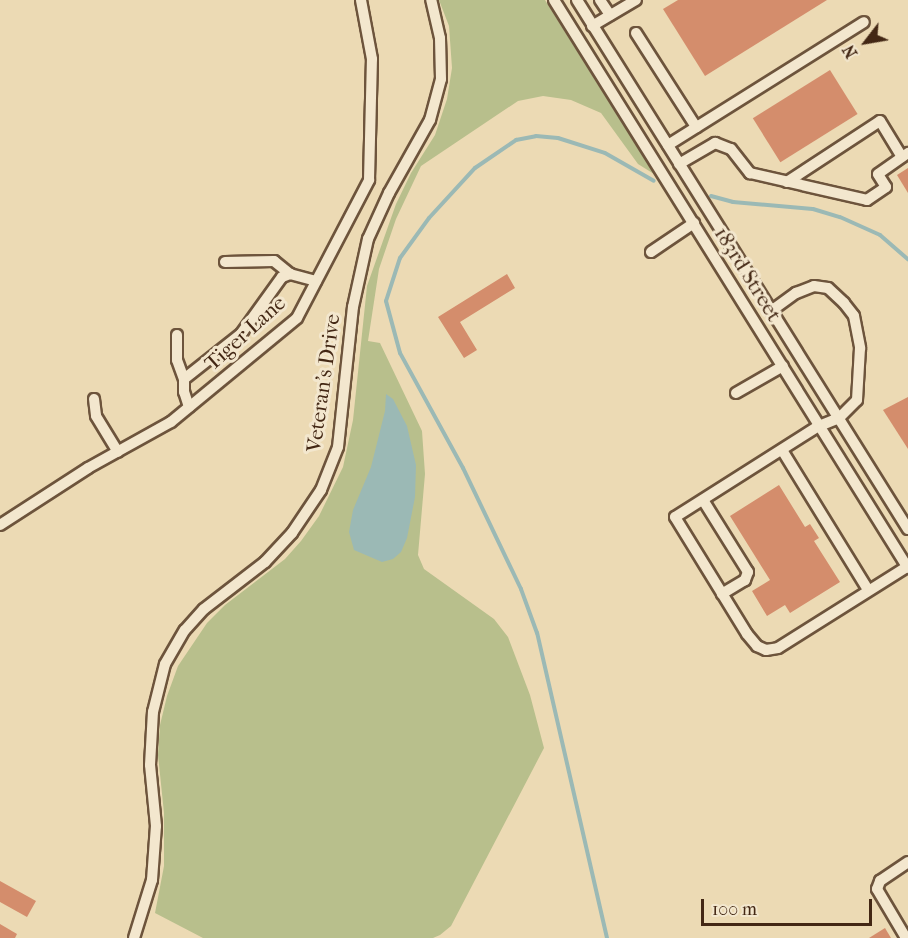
<!DOCTYPE html>
<style>
body{margin:0}
#map{position:relative;width:908px;height:938px;overflow:hidden;background:#ecdab4;font-family:"IM FELL French Canon",serif}
div>[style]{position:absolute}
[style*='--x']{left:calc(var(--x)*1px);top:calc(var(--y)*1px);width:calc(var(--w)*1px);rotate:calc(var(--a)*1deg)}
.green>*{inset:0;background:#b8bf8c}
.water>*{inset:0;background:#9bb9b5}
.stream>*{height:4px;margin:-2px;padding:0 2px;transform-origin:2px;border-radius:2px;background:#9bb9b5}
.building>*{inset:0;background:#d48d6c;transform-origin:0 0}
.roads{filter:drop-shadow(2px 0 #6d543c) drop-shadow(-2px 0 #6d543c) drop-shadow(0 2px #6d543c) drop-shadow(0 -2px #6d543c)}
.minor>*{height:10px;margin:-5px;padding:0 5px;transform-origin:5px;border-radius:5px;background:#f3e7ce}
span{translate:-50% -50%;white-space:nowrap;text-align:center;line-height:1.15;-webkit-text-stroke:6px #f3e7ce;paint-order:stroke}
.street-label{font-size:21px;color:#432714}
.north{position:absolute;left:836px;top:12px;width:60px;height:60px;-webkit-text-stroke:4px #f3e7ce;paint-order:stroke;rotate:239deg;font-size:16px;font-weight:700;line-height:24px;text-align:center;color:#432714}
.north::after{content:'';display:block;margin:auto;width:21px;height:27px;background:#432714;clip-path:polygon(50% 0,100% 100%,50% 72%,0 100%)}
.scale{position:absolute;left:701px;top:899px;width:171px;height:27px;box-sizing:border-box;border:3px solid #432714;border-top:0;padding-left:8px;font-size:18px;line-height:21px;white-space:nowrap;color:#432714;-webkit-text-stroke:4px #f3e7ce;paint-order:stroke}
</style>
<div id="map">
<div class="green">
<i style="clip-path:polygon(439px 0,545px 0,654px 174px,638px 164px,601px 113px,571px 100px,543px 96px,518px 101px,421px 166px,396px 219px,379px 269px,368px 341px,380px 343px,422px 431px,425px 474px,418px 555px,424px 569px,494px 619px,508px 637px,530px 695px,544px 748px,451px 926px,440px 935px,433px 938px,203px 938px,155px 913px,164px 866px,164px 813px,158px 755px,160px 725px,167px 696px,178px 666px,207px 623px,225px 605px,285px 559px,301px 541px,319px 516px,343px 467px,353px 420px,367px 286px,396px 204px,411px 173px,435px 135px,447px 99px,452px 68px,449px 26px)"></i>
</div>
<div class="water">
<i style="clip-path:polygon(386px 394px,393px 399px,407px 426px,416px 465px,415px 497px,407px 538px,401px 552px,393px 559px,382px 562px,354px 550px,349px 532px,353px 510px,371px 467px,385px 411px)"></i>
</div>
<div class="stream">
<i style="--x:711;--y:196;--w:23;--a:15"></i>
<i style="--x:733;--y:202;--w:80;--a:5"></i>
<i style="--x:813;--y:209;--w:28;--a:17"></i>
<i style="--x:840;--y:217;--w:44;--a:24.2"></i>
<i style="--x:880;--y:235;--w:37;--a:41"></i>
<i style="--x:607;--y:938;--w:313;--a:-102.9"></i>
<i style="--x:537;--y:633;--w:47;--a:-110"></i>
<i style="--x:521;--y:589;--w:134;--a:-115.6"></i>
<i style="--x:463;--y:468;--w:131;--a:-118.7"></i>
<i style="--x:400;--y:353;--w:54;--a:-105.1"></i>
<i style="--x:386;--y:301;--w:45;--a:-72"></i>
<i style="--x:400;--y:258;--w:49;--a:-54.1"></i>
<i style="--x:429;--y:218;--w:68;--a:-47.4"></i>
<i style="--x:475;--y:168;--w:50;--a:-34.3"></i>
<i style="--x:516;--y:140;--w:20;--a:-11"></i>
<i style="--x:536;--y:136;--w:22;--a:5"></i>
<i style="--x:558;--y:138;--w:49;--a:17.7"></i>
<i style="--x:605;--y:153;--w:56;--a:29.7"></i>
</div>
<div class="building">
<i style="clip-path:polygon(678px 0,827px 0,705px 76px,663px 9px)"></i>
<i style="left:830px;top:70px;width:52px;height:91px;rotate:58deg"></i>
<i style="clip-path:polygon(908px 168px,908px 193px,897px 175px)"></i>
<i style="clip-path:polygon(507px 274px,515px 288px,460px 322px,477px 350px,464px 358px,438px 317px)"></i>
<i style="clip-path:polygon(908px 397px,908px 449px,883px 410px)"></i>
<i style="clip-path:polygon(779px 485px,805px 527px,810px 524px,819px 538px,814px 541px,840px 582px,790px 613px,785px 605px,767px 616px,752px 591px,770px 580px,730px 516px)"></i>
<i style="clip-path:polygon(0 881px,36px 901px,27px 917px,0 902px)"></i>
<i style="clip-path:polygon(0 924px,17px 934px,15px 938px,0 938px)"></i>
<i style="clip-path:polygon(885px 928px,891px 938px,869px 938px)"></i>
</div>
<div class="roads">
<div class="minor">
<i style="--x:554;--y:0;--w:669;--a:58.07"></i>
<i style="--x:577;--y:0;--w:624;--a:57.97"></i>
<i style="--x:600;--y:0;--w:18;--a:56"></i>
<i style="--x:592;--y:26;--w:51;--a:-30.6"></i>
<i style="--x:636;--y:33;--w:112;--a:57.4"></i>
<i style="--x:668;--y:145;--w:231;--a:-32.1"></i>
<i style="--x:679;--y:164;--w:42;--a:-30.3"></i>
<i style="--x:715;--y:143;--w:17;--a:21"></i>
<i style="--x:731;--y:149;--w:31;--a:52"></i>
<i style="--x:750;--y:173;--w:120;--a:13"></i>
<i style="--x:867;--y:200;--w:23;--a:-34"></i>
<i style="--x:886;--y:187;--w:15;--a:-122"></i>
<i style="--x:878;--y:174;--w:37;--a:-35"></i>
<i style="--x:787;--y:182;--w:111;--a:-33.3"></i>
<i style="--x:880;--y:121;--w:42;--a:58.6"></i>
<i style="--x:651;--y:252;--w:52;--a:-34"></i>
<i style="--x:225;--y:262;--w:49;--a:-1.2"></i>
<i style="--x:274;--y:261;--w:21;--a:39"></i>
<i style="--x:771;--y:311;--w:31;--a:-36"></i>
<i style="--x:796;--y:293;--w:19;--a:-21"></i>
<i style="--x:814;--y:286;--w:14;--a:8"></i>
<i style="--x:828;--y:288;--w:22;--a:43"></i>
<i style="--x:844;--y:303;--w:16;--a:52"></i>
<i style="--x:854;--y:316;--w:33;--a:79"></i>
<i style="--x:860;--y:348;--w:52;--a:93.3"></i>
<i style="--x:857;--y:400;--w:25;--a:135"></i>
<i style="--x:839;--y:418;--w:24;--a:158"></i>
<i style="--x:817;--y:427;--w:168;--a:147.6"></i>
<i style="--x:675;--y:517;--w:137;--a:58.4"></i>
<i style="--x:747;--y:634;--w:16;--a:50"></i>
<i style="--x:757;--y:646;--w:10;--a:24"></i>
<i style="--x:766;--y:650;--w:12;--a:-9"></i>
<i style="--x:778;--y:648;--w:154;--a:-32.2"></i>
<i style="--x:177;--y:335;--w:25;--a:90"></i>
<i style="--x:177;--y:360;--w:20;--a:70"></i>
<i style="--x:736;--y:393;--w:54;--a:-29.9"></i>
<i style="--x:94;--y:399;--w:17;--a:83"></i>
<i style="--x:96;--y:416;--w:42;--a:58.6"></i>
<i style="--x:189;--y:407;--w:16;--a:-108"></i>
<i style="--x:184;--y:392;--w:13;--a:-90"></i>
<i style="--x:184;--y:379;--w:73;--a:-38.3"></i>
<i style="--x:241;--y:334;--w:70;--a:-54.3"></i>
<i style="--x:282;--y:277;--w:9;--a:-21"></i>
<i style="--x:290;--y:274;--w:27;--a:15"></i>
<i style="--x:782;--y:450;--w:164;--a:58.4"></i>
<i style="--x:703;--y:500;--w:85;--a:58"></i>
<i style="--x:748;--y:572;--w:9;--a:111"></i>
<i style="--x:745;--y:580;--w:27;--a:149"></i>
<i style="--x:0;--y:525;--w:105;--a:-32.9"></i>
<i style="--x:88;--y:468;--w:95;--a:-29"></i>
<i style="--x:171;--y:422;--w:163;--a:-39.5"></i>
<i style="--x:297;--y:318;--w:156;--a:-62.4"></i>
<i style="--x:369;--y:180;--w:121;--a:-88.6"></i>
<i style="--x:372;--y:59;--w:60;--a:-100.6"></i>
<i style="--x:134;--y:938;--w:61;--a:-72.8"></i>
<i style="--x:152;--y:880;--w:54;--a:-85.8"></i>
<i style="--x:156;--y:826;--w:61;--a:-95.6"></i>
<i style="--x:150;--y:765;--w:53;--a:-86.8"></i>
<i style="--x:153;--y:712;--w:49;--a:-76"></i>
<i style="--x:165;--y:664;--w:39;--a:-60"></i>
<i style="--x:185;--y:630;--w:28;--a:-48"></i>
<i style="--x:204;--y:609;--w:77;--a:-37.6"></i>
<i style="--x:265;--y:562;--w:40;--a:-47"></i>
<i style="--x:292;--y:533;--w:52;--a:-56"></i>
<i style="--x:321;--y:490;--w:46;--a:-68.4"></i>
<i style="--x:338;--y:447;--w:141;--a:-83.9"></i>
<i style="--x:353;--y:307;--w:70;--a:-77.6"></i>
<i style="--x:368;--y:239;--w:51;--a:-65.5"></i>
<i style="--x:389;--y:193;--w:84;--a:-60.7"></i>
<i style="--x:430;--y:120;--w:42;--a:-75"></i>
<i style="--x:441;--y:79;--w:41;--a:-91.4"></i>
<i style="--x:440;--y:38;--w:39;--a:-103"></i>
<i style="--x:906;--y:938;--w:57;--a:-120.6"></i>
<i style="--x:877;--y:889;--w:9;--a:-69"></i>
<i style="--x:880;--y:881;--w:34;--a:-34"></i>
</div>
</div>
<div class="street-label">
<span style="left:748px;top:274px;rotate:58deg">183rd Street</span>
<span style="left:245px;top:333px;rotate:-42deg">Tiger Lane</span>
<span style="left:323px;top:383px;rotate:-82deg">Veteran's Drive</span>
</div>
<div class="north">N</div>
<div class="scale">100 m</div>
</div>
